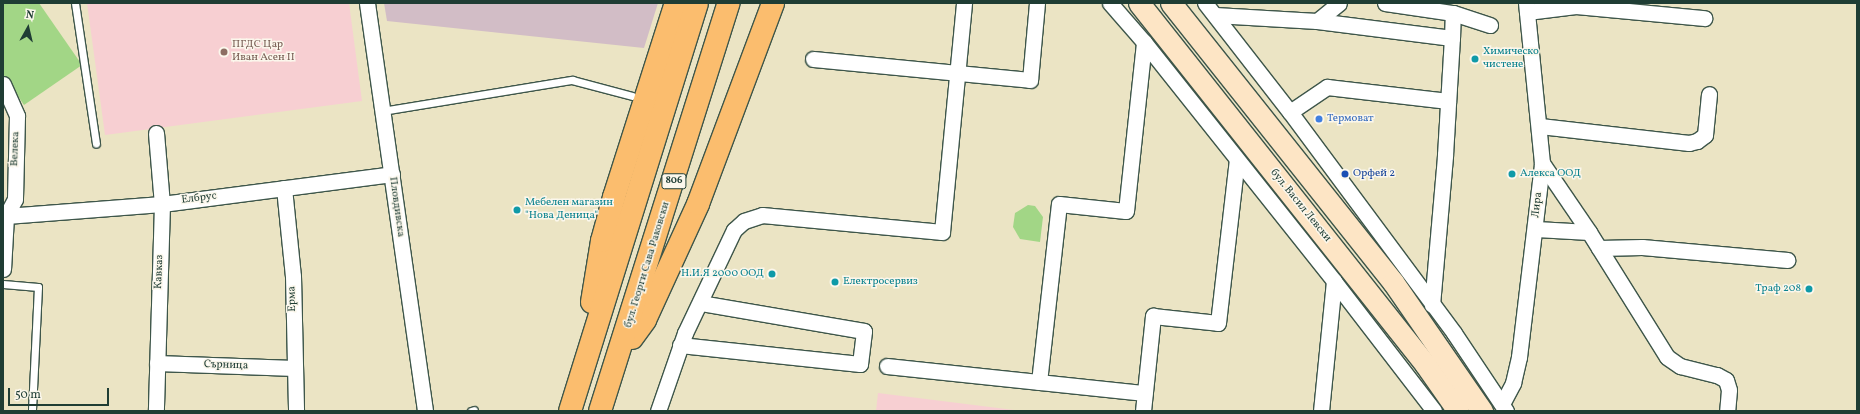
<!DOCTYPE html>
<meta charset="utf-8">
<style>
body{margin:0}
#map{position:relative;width:1860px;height:414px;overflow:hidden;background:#ebe4c4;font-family:Vollkorn,serif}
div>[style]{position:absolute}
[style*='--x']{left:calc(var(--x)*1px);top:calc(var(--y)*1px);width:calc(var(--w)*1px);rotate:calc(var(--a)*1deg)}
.built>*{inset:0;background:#f7cfd2}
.industrial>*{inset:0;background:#d2bdc6}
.green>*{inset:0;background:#a2d686}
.roads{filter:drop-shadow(1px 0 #3e564a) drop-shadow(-1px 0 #3e564a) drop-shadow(0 1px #3e564a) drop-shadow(0 -1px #3e564a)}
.lane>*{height:7px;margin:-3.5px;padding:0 3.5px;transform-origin:3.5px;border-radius:3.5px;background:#fff}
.street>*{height:15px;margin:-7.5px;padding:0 7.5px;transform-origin:7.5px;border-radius:7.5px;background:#fff}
.secondary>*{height:21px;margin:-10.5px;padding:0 10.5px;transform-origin:10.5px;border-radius:10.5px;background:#fde5c5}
.primary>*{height:22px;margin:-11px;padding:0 11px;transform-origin:11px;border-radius:11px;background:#fbbd6e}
.dots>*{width:11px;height:11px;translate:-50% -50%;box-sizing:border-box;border:2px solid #fbf7ec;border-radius:50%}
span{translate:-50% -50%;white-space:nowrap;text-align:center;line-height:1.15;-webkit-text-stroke:3px #fbf7ec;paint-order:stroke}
.shield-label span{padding:1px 3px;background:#fbf7ec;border:1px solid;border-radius:3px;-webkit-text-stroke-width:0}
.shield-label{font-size:10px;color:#1f3d34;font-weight:700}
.education-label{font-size:11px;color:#785e54}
.left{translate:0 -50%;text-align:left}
.culture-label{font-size:11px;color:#0d838f}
.right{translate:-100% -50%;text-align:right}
.shop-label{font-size:11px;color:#366cbe}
.street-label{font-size:11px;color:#1f3d34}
.transit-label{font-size:11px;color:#164399}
.frame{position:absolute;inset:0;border:4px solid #1f3d34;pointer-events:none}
.north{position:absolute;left:8px;top:8px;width:40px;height:40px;-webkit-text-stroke:3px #fbf7ec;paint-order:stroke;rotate:8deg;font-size:11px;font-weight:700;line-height:16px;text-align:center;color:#1f3d34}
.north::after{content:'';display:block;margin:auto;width:14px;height:18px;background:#1f3d34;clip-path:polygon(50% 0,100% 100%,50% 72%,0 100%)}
.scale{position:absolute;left:8px;top:388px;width:101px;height:18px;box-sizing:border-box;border:2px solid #1f3d34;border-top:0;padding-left:5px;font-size:12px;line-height:14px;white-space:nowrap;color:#1f3d34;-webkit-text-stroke:3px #fbf7ec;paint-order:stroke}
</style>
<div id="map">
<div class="built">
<i style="clip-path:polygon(87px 3px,349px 3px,362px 101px,105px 135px)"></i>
<i style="clip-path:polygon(878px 393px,1022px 411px,876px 411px)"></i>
</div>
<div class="industrial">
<i style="clip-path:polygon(384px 3px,658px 3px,644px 48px,387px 21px)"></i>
</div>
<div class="green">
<i style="clip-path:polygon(3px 3px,39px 3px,82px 65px,24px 105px,3px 74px)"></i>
<i style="clip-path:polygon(1028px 205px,1035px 206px,1043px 217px,1040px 242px,1020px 239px,1013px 227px,1015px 213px)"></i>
</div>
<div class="roads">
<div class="lane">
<i style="--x:75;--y:3;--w:142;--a:81.5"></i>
<i style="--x:382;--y:111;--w:193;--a:-9.3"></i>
<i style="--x:572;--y:80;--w:62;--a:14.9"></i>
<i style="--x:3;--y:284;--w:35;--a:5"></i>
<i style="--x:38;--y:287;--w:124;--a:92.8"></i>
<i style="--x:471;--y:411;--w:3;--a:-18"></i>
</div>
<div class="street">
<i style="--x:367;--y:3;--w:412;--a:81.9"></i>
<i style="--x:1110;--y:3;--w:52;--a:48.9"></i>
<i style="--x:1144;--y:42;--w:305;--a:51.5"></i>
<i style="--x:1334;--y:281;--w:164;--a:52.4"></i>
<i style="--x:1205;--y:3;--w:138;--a:52.1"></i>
<i style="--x:1290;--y:112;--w:275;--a:53.4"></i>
<i style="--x:1454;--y:333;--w:94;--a:56.3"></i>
<i style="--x:1385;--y:3;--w:69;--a:8.4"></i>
<i style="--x:1453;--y:13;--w:39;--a:18"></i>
<i style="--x:1527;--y:12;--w:49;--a:-7"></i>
<i style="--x:1576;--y:6;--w:129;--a:5.4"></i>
<i style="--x:1215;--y:15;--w:102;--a:3.4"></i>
<i style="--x:1317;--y:21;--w:136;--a:7.2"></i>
<i style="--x:1452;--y:38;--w:25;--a:-88"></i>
<i style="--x:1317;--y:21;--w:28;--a:-39"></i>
<i style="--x:813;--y:59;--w:218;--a:5.5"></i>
<i style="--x:1030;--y:80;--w:77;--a:-84.8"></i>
<i style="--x:3;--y:84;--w:35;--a:66"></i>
<i style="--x:17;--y:116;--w:83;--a:91.4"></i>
<i style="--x:15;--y:199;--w:19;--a:118"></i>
<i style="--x:6;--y:216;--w:53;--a:93.2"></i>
<i style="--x:1290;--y:112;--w:45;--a:-34"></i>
<i style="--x:1327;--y:87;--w:122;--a:6.6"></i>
<i style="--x:1540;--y:126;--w:150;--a:6.5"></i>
<i style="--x:1689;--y:143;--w:8;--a:-14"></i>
<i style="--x:1697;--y:141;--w:10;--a:-37"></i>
<i style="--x:1705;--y:135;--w:41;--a:-84.4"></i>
<i style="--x:156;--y:133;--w:71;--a:85.2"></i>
<i style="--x:162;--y:204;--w:207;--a:91.7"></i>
<i style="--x:1542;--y:163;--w:83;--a:55.7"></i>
<i style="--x:1589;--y:232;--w:147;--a:58"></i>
<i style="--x:1667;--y:357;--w:16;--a:35"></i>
<i style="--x:1680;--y:366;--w:38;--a:14"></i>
<i style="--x:1717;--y:375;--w:10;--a:29"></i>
<i style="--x:1726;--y:380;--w:10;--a:73"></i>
<i style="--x:1729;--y:390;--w:21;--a:95"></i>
<i style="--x:284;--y:188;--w:88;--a:84.2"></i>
<i style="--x:293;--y:276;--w:135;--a:88.7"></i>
<i style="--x:6;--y:216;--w:156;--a:-4.4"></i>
<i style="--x:162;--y:204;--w:232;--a:-7.4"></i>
<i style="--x:1536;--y:229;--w:53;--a:3.2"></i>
<i style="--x:1599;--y:248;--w:43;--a:-1.3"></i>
<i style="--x:1642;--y:247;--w:146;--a:5.1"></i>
<i style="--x:1432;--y:305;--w:151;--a:-85"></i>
<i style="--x:1445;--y:155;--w:117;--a:-86.6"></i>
<i style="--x:680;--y:345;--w:181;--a:6"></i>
<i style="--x:860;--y:364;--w:33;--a:-83"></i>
<i style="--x:864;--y:331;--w:165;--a:-170.3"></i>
<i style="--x:157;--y:363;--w:137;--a:2.1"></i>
<i style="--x:887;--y:366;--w:259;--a:6"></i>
<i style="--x:1039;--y:382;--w:179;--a:-83.6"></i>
<i style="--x:1059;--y:204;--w:67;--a:6"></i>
<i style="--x:1126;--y:211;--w:170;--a:-83.9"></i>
<i style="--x:1502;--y:404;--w:24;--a:-62"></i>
<i style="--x:1513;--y:383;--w:27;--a:-77"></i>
<i style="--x:1519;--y:357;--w:195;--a:-83.2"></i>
<i style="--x:1542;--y:163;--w:161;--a:-95.7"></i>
<i style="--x:658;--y:411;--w:83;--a:-70.9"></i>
<i style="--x:685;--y:333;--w:114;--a:-64.6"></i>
<i style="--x:734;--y:230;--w:13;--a:-42"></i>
<i style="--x:744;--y:221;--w:19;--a:-18"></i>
<i style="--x:762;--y:215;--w:181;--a:5.4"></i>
<i style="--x:942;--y:232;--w:230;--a:-84.5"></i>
<i style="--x:1143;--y:411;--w:96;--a:-84"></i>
<i style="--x:1153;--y:316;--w:65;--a:6.1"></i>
<i style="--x:1218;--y:323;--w:164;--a:-83.4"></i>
<i style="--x:1321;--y:411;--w:131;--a:-84.3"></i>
</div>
<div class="secondary">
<i style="--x:1139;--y:3;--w:461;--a:51.6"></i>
<i style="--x:1425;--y:364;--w:57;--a:54.9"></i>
<i style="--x:1171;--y:3;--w:357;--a:51.5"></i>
<i style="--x:1393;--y:282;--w:157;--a:55.4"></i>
</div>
<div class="primary">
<i style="--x:592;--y:302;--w:62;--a:-80.7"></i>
<i style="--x:602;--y:241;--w:46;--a:-74.7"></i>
<i style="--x:614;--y:197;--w:204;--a:-72.3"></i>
<i style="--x:632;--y:338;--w:22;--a:-54"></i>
<i style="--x:645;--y:320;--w:128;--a:-65.4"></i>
<i style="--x:698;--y:204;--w:215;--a:-69.5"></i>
<i style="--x:570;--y:411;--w:427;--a:-72.7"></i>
<i style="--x:600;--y:411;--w:428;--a:-72.5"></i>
</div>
</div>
<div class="dots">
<i style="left:224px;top:52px;background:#8d6e63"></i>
<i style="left:1475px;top:59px;background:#0f9aa8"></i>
<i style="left:1319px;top:119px;background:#3f7fe0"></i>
<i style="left:1345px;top:174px;background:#1a4fb4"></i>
<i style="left:1512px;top:174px;background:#0f9aa8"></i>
<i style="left:517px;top:210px;background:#0f9aa8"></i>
<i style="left:772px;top:274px;background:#0f9aa8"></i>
<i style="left:835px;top:282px;background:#0f9aa8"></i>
<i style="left:1809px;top:289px;background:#0f9aa8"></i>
</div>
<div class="shield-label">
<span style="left:674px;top:181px">806</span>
</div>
<div class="education-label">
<span class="left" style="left:232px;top:52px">ПГДС Цар<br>Иван Асен II</span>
</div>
<div class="culture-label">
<span class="left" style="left:1483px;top:59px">Химическо<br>чистене</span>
<span class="left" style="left:1520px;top:174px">Алекса ООД</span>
<span class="left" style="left:525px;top:210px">Мебелен магазин<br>"Нова Деница"</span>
<span class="right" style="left:764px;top:274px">Н.И.Я 2000 ООД</span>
<span class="left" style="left:843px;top:282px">Електросервиз</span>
<span class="right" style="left:1801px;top:289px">Траф 208</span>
</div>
<div class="shop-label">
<span class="left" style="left:1327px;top:119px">Термоват</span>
</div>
<div class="street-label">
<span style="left:16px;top:149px;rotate:-88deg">Велека</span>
<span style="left:199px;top:199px;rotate:-7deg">Елбрус</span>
<span style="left:1538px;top:205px;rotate:-84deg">Лира</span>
<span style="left:1300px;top:206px;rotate:51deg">бул. Васил Левски</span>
<span style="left:396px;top:207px;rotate:82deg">Пловдивска</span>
<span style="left:648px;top:265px;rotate:-73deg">бул. Георги Сава Раковски</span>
<span style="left:160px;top:272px;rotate:-88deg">Кавказ</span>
<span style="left:293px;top:299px;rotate:-91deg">Ерма</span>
<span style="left:226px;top:366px;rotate:2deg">Сърница</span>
</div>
<div class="transit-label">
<span class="left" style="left:1353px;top:174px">Орфей 2</span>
</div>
<div class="frame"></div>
<div class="north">N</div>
<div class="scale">50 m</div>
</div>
